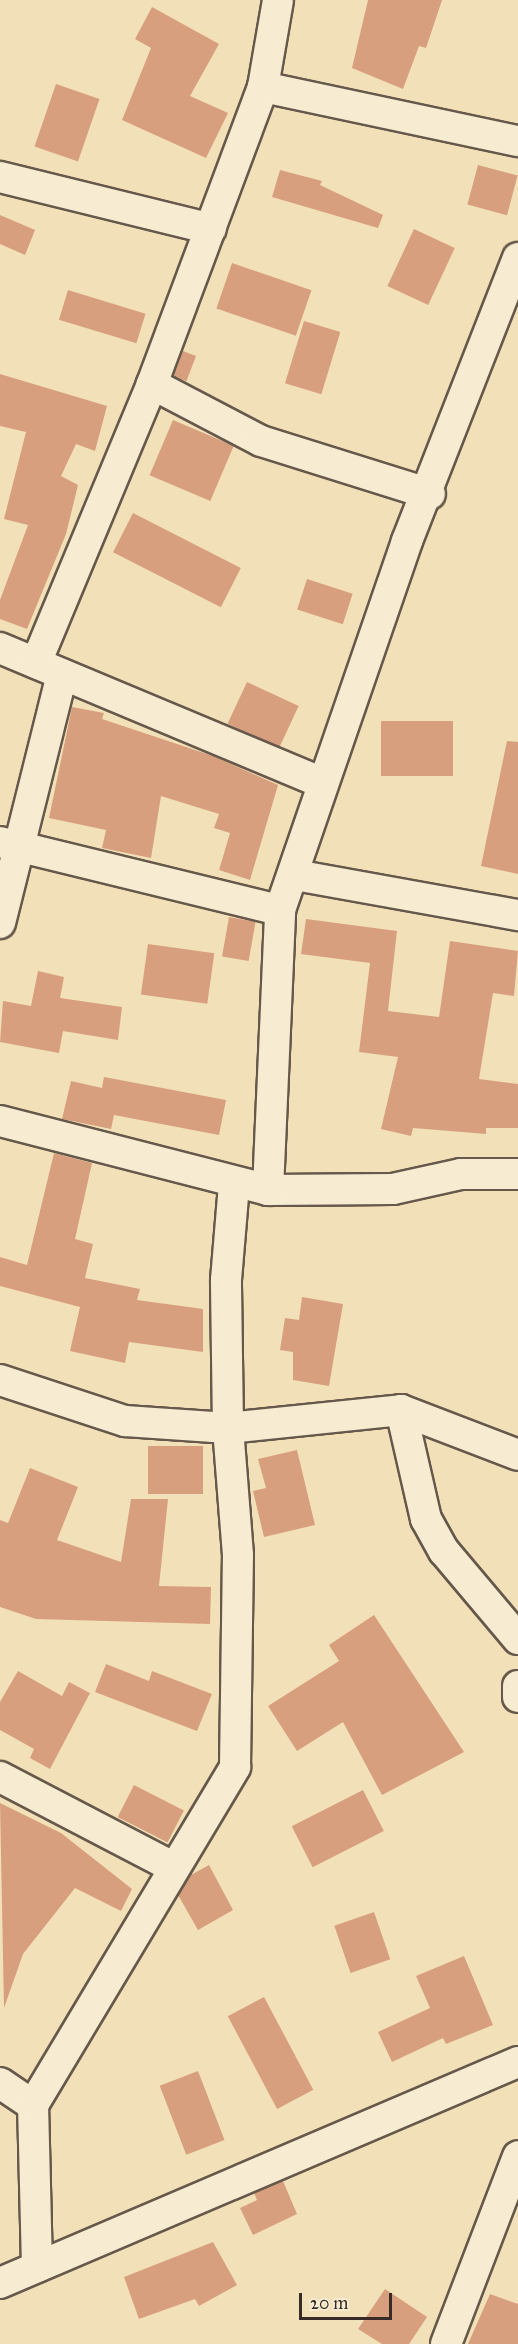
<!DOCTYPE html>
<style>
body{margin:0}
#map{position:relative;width:518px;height:2344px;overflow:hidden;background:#f2e1b8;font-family:"IM FELL Great Primer",serif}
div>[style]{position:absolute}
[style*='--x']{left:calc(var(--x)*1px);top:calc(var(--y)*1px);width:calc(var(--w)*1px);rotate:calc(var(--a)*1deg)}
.building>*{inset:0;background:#d89f7e;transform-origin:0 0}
.roads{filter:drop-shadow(2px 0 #66584a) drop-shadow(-2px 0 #66584a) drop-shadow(0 2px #66584a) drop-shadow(0 -2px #66584a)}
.minor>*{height:30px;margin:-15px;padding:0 15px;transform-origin:15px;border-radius:15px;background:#f7ecd1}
span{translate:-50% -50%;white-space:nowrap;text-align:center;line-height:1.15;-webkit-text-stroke:5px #f7ecd1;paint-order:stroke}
.scale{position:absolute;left:299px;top:2293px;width:93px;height:27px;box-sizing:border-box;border:3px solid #382b26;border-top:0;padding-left:8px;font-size:18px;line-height:21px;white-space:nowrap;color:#382b26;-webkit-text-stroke:4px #f7ecd1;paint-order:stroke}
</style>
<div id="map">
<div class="building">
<i style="clip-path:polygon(368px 0,442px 0,426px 48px,419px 46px,403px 89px,352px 68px)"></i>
<i style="clip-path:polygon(152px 7px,219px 44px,190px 96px,228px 113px,206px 158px,122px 120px,151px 48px,135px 39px)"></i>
<i style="left:56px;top:84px;width:46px;height:66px;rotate:19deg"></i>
<i style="left:478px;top:165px;width:41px;height:41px;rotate:15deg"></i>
<i style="clip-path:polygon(280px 170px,322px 181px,320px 185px,383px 215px,378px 228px,272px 197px)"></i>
<i style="clip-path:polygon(0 215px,35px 230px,25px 255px,0 244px)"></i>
<i style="left:414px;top:229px;width:45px;height:63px;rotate:25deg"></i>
<i style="left:232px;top:263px;width:84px;height:48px;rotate:19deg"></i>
<i style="left:68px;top:290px;width:81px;height:31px;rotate:17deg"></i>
<i style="left:304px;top:321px;width:38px;height:65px;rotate:17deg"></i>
<i style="left:183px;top:351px;width:14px;height:27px;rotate:21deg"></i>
<i style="clip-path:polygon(0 374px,107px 406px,95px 451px,76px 444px,61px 476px,78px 485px,66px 534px,27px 629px,0 619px,0 600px,28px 525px,4px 519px,26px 432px,0 426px)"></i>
<i style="left:173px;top:420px;width:66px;height:60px;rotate:23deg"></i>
<i style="left:133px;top:513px;width:121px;height:44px;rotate:27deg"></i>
<i style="left:307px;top:579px;width:48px;height:32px;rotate:18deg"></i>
<i style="left:247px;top:682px;width:57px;height:46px;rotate:25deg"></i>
<i style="clip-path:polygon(72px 707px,104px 713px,102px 719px,213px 756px,278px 785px,250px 880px,219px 870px,230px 833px,214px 828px,219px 814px,161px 796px,151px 858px,102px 848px,106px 830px,49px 818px)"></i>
<i style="left:453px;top:721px;width:55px;height:72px;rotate:90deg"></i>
<i style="clip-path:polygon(507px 741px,518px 742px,518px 874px,481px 866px)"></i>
<i style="left:229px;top:917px;width:27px;height:40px;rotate:10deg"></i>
<i style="clip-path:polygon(306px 919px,397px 931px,388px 1011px,439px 1017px,450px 941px,518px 951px,514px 996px,493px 993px,479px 1079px,518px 1084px,518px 1128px,486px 1128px,486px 1134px,413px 1128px,411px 1136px,381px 1129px,398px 1057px,359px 1052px,370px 963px,301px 954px)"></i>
<i style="left:148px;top:944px;width:67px;height:51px;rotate:8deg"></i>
<i style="clip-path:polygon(38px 971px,64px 977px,60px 998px,122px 1007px,118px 1040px,63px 1031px,59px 1053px,0 1042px,3px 1001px,31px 1006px)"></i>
<i style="clip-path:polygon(104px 1077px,226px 1100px,219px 1135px,114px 1115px,111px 1129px,62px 1119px,71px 1081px,102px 1088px)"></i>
<i style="clip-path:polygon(54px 1153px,92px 1163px,75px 1239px,93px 1244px,85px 1278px,140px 1289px,137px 1300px,203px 1309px,203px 1352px,129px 1342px,125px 1363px,70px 1351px,80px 1307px,0 1286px,0 1257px,27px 1265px)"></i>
<i style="clip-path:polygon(302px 1297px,343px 1304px,329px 1386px,293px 1380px,293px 1352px,280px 1350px,285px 1318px,299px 1320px)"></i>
<i style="left:148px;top:1446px;width:55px;height:48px"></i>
<i style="clip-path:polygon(297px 1450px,315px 1525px,264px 1537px,253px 1491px,266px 1488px,258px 1459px)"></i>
<i style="clip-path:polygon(30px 1468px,78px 1487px,57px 1540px,121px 1562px,131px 1499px,168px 1499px,159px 1586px,211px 1587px,210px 1624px,36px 1619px,0 1607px,0 1520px,8px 1523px)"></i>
<i style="clip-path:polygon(374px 1615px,464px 1752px,382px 1795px,343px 1722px,297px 1751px,268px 1706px,339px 1661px,329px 1645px)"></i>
<i style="clip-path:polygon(106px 1664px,149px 1681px,152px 1671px,212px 1694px,197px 1731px,95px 1692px)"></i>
<i style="clip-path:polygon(18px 1671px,62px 1696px,69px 1682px,90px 1693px,50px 1769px,30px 1758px,34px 1749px,0 1730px,0 1702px)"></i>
<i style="left:134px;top:1785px;width:56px;height:36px;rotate:27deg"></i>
<i style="left:363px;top:1790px;width:46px;height:80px;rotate:63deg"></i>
<i style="clip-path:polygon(0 1803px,61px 1833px,132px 1889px,121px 1911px,75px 1888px,23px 1954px,4px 2008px)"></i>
<i style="clip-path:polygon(209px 1865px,233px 1910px,198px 1930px,178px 1895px,191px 1875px)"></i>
<i style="left:374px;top:1912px;width:50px;height:42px;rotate:71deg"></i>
<i style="clip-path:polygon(464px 1956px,493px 2025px,446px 2044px,443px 2038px,392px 2062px,378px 2032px,430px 2008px,416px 1976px)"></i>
<i style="left:264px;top:1997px;width:105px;height:41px;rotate:62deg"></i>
<i style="left:198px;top:2071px;width:74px;height:41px;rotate:69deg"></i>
<i style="clip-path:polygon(283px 2181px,297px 2214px,253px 2235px,240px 2208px,257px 2200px,254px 2193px)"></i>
<i style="clip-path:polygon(213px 2242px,237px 2285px,199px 2306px,195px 2299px,139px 2319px,124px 2277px)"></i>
<i style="clip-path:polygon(385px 2289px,427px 2317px,409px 2344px,382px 2344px,358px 2329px)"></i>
<i style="clip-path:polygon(490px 2294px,518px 2304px,518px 2344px,468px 2344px)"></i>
</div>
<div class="roads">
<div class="minor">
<i style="--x:263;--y:87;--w:261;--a:12"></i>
<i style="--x:0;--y:177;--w:217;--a:13.8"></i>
<i style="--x:152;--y:384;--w:123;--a:27.6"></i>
<i style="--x:261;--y:441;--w:177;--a:17.4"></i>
<i style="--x:0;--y:648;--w:348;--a:22.7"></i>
<i style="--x:36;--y:663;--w:302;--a:-67.4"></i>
<i style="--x:152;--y:384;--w:317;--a:-69.5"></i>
<i style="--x:263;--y:87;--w:88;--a:-80.2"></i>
<i style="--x:0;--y:842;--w:288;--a:13.7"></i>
<i style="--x:295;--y:875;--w:227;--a:10.2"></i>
<i style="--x:0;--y:923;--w:256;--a:-76"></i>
<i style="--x:0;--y:1121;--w:277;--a:14.4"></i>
<i style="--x:268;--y:1190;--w:125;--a:-0.5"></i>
<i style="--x:393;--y:1189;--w:70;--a:-12.4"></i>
<i style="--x:461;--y:1174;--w:57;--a:0"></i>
<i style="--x:268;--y:1190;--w:280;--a:-87.5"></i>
<i style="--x:280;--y:910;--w:390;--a:-71"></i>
<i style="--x:407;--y:541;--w:304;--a:-68.6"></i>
<i style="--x:0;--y:1380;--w:132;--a:18.2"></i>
<i style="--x:125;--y:1421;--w:103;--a:3.9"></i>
<i style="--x:228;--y:1428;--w:174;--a:-5.9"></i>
<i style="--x:401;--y:1410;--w:125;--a:21"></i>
<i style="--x:401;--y:1410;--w:112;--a:77.1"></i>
<i style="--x:426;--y:1519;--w:37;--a:61"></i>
<i style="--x:444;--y:1551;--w:115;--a:49.9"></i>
<i style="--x:518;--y:1686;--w:11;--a:90"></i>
<i style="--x:0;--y:1777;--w:195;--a:27.5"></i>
<i style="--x:0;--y:2083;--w:40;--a:34"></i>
<i style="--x:37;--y:2267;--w:162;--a:-91.4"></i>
<i style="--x:33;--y:2105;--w:394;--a:-59.1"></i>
<i style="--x:235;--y:1767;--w:212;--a:-89.2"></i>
<i style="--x:238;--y:1555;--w:127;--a:-94.5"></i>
<i style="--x:228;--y:1428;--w:148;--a:-90.8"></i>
<i style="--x:226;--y:1280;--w:96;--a:-85.2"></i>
<i style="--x:0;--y:2283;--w:563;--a:-23.11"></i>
<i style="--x:446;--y:2344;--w:201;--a:-69"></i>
</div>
</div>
<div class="scale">20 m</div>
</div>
